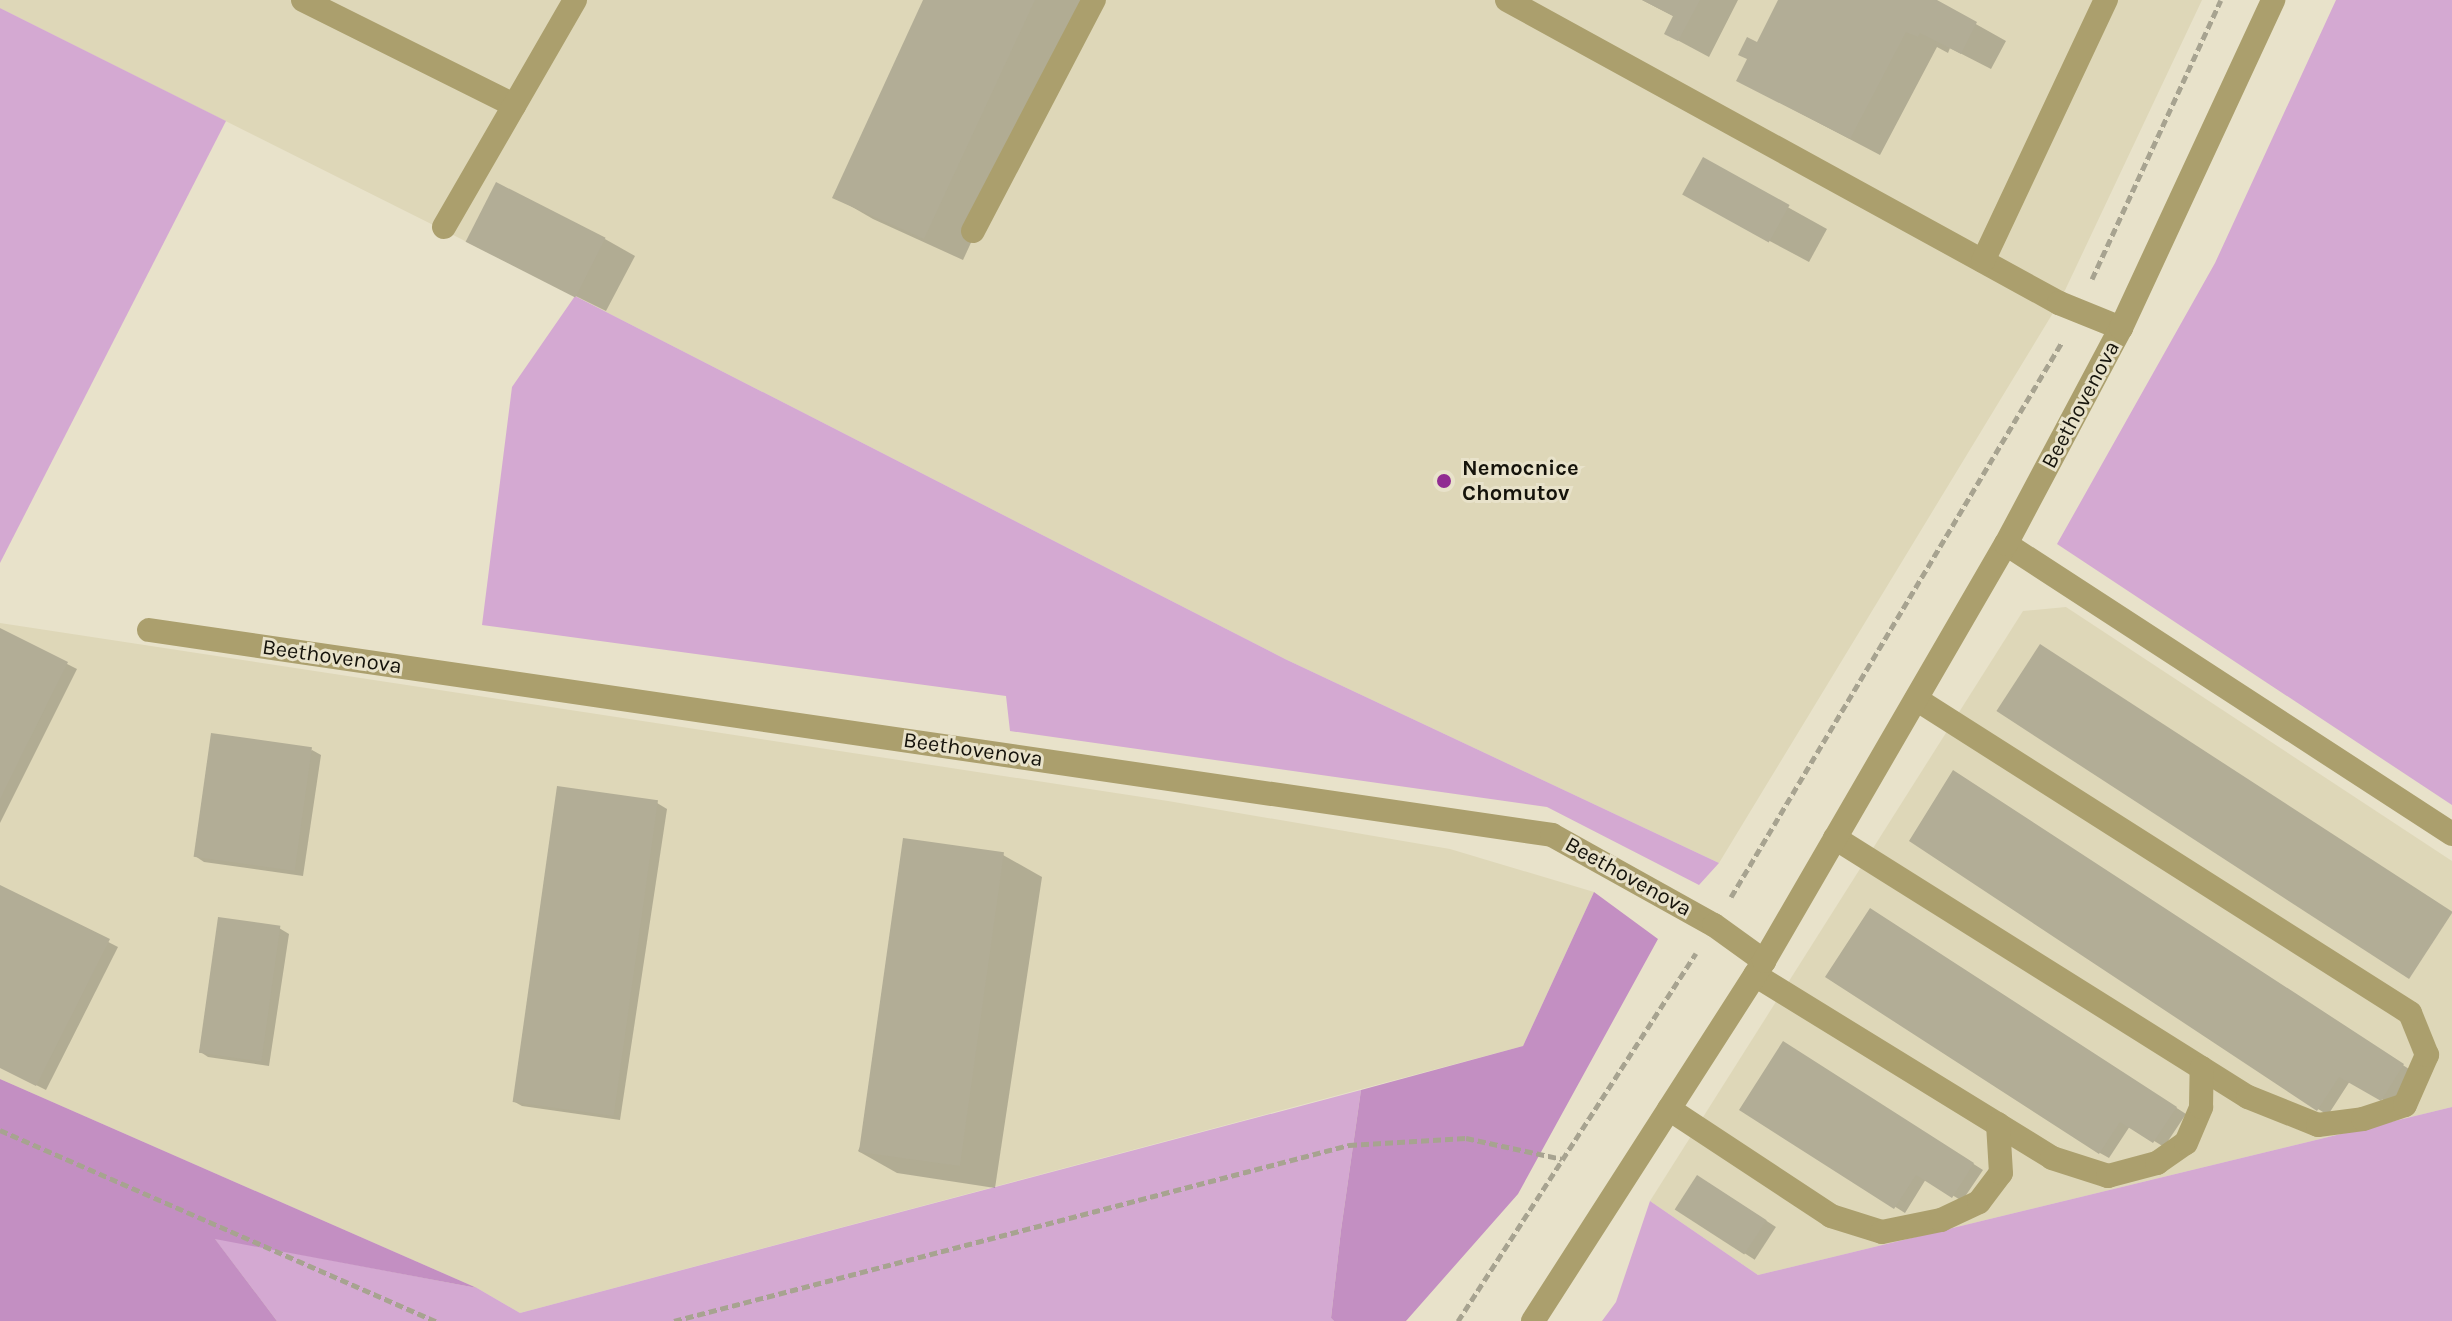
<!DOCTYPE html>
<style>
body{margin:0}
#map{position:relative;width:2452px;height:1321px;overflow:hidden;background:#e8e2ca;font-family:Karla,sans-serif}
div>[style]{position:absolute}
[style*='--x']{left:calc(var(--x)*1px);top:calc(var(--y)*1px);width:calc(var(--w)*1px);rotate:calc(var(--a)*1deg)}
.built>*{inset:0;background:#ded7b8}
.green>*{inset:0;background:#d4a9d2}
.forest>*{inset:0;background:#c38fc2}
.shadow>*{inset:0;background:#0003;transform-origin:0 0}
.building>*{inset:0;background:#b2ad96;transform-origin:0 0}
.path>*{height:5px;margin-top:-2.5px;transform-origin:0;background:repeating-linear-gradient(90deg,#a7a390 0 8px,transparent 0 12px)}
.minor>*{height:24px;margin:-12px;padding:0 12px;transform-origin:12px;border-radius:12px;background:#ab9f6d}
.dots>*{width:22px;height:22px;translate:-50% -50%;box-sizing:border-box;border:4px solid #e8e2ca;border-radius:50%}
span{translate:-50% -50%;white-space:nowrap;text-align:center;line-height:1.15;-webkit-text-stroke:6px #e8e2ca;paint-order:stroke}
.street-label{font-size:22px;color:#15130b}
.poi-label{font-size:22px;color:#15130b;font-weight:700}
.left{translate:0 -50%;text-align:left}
</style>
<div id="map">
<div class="built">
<i style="clip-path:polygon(0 0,2202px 0,2059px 303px,1719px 863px,1285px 659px,575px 296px,0 8px)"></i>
<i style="clip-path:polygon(2066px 607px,2452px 861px,2452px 1107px,1758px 1275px,1650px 1201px,2023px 611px)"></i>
<i style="clip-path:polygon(0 623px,1168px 801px,1450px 849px,1594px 892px,1523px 1046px,520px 1313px,477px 1288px,0 1079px)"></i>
</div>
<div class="green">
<i style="clip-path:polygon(2336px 0,2452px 0,2452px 805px,2057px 544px,2215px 263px)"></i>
<i style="clip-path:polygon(0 8px,226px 121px,0 563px)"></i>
<i style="clip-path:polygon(575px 296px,1285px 659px,1719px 863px,1699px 885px,1547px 807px,1010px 731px,1006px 696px,482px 625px,512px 387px)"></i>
<i style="clip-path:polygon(1361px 1090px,1341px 1230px,1331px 1318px,1334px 1321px,277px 1321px,214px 1238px,477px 1288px,520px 1313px)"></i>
<i style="clip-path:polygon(2452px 1107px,2452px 1321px,1602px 1321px,1616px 1302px,1650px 1201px,1758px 1275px)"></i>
</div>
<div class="forest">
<i style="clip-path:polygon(1594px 892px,1658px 939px,1518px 1194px,1406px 1321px,1334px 1321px,1331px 1318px,1341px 1230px,1361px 1090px,1523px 1046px)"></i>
<i style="clip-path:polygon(0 1079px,477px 1288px,215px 1239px,277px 1321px,0 1321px)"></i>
</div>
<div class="shadow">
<i style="clip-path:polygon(925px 0,1083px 0,963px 260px,873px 219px,835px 197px)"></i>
<i style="clip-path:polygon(1642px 0,1738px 0,1709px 57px,1666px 34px,1675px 17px)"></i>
<i style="clip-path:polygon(1780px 0,1933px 0,2006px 41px,1991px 69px,1950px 48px,1948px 53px,1937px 47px,1880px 155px,1739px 81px)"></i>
<i style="clip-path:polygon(1703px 160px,1827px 229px,1809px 262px,1723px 216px)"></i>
<i style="clip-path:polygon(605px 239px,635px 256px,606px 311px,499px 258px)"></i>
<i style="clip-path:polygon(0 630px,77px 669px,0 823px)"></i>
<i style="clip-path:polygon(312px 750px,321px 755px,303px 876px,204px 862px,195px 856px)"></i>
<i style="clip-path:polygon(1963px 779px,2412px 1071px,2392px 1105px,2350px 1081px,2328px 1115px,2318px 1109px)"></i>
<i style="clip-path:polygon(657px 803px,667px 809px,620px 1120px,522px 1106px,513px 1101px)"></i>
<i style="clip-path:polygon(1003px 855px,1042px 877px,995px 1188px,897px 1173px,858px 1151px)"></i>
<i style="clip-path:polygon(0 887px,118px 947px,46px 1090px,0 1067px)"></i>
<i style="clip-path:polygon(1880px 917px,2186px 1114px,2164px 1147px,2130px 1126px,2109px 1158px,2100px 1153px)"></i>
<i style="clip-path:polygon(279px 928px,289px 934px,269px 1066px,208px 1057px,199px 1051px)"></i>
<i style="clip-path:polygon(1793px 1049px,1983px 1170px,1962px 1201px,1926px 1179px,1905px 1213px,1741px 1109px)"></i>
<i style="left:1708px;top:1183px;width:81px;height:39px;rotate:33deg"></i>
</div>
<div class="building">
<i style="clip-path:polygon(923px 0,1035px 0,924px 239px,832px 198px)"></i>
<i style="clip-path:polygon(1642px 0,1700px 0,1678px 41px,1664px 34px,1673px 16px)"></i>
<i style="clip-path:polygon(1778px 0,1937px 0,1977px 22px,1961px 54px,1920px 33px,1918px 37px,1906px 32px,1850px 139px,1736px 81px,1747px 59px,1738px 55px,1747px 37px,1757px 42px)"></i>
<i style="left:1703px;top:157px;width:99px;height:43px;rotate:29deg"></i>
<i style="left:496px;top:182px;width:123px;height:67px;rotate:27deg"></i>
<i style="clip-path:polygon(0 628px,68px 662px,0 799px)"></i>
<i style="left:2040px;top:644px;width:492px;height:80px;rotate:33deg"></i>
<i style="left:211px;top:733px;width:102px;height:125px;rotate:8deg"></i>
<i style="clip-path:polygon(1953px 770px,2404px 1064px,2381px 1101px,2339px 1077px,2317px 1111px,1909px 841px)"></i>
<i style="left:557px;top:786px;width:102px;height:319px;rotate:8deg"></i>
<i style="left:903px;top:838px;width:102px;height:317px;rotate:8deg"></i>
<i style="clip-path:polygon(0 885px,110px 939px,36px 1086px,0 1068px)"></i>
<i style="clip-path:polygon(1870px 908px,2177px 1107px,2153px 1143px,2120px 1122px,2099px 1154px,1825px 977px)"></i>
<i style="left:218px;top:917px;width:63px;height:137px;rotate:8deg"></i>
<i style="clip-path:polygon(1783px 1041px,1974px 1163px,1952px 1198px,1916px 1175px,1894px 1209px,1739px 1110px)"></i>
<i style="left:1697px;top:1175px;width:83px;height:41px;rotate:33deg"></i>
</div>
<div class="path">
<i style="--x:2092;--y:279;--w:307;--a:-65.2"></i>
<i style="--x:1731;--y:897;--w:646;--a:-59.19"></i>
<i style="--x:0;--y:1130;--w:476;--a:23.7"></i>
<i style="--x:674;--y:1321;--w:698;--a:-14.61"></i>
<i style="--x:1349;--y:1145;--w:117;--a:-3.4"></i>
<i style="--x:1466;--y:1138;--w:98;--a:12.3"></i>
<i style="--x:1458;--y:1321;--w:438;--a:-57.1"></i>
</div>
<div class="minor">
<i style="--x:303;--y:0;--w:236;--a:26.5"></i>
<i style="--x:1507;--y:0;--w:630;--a:28.76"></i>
<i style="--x:2059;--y:303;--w:67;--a:22"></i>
<i style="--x:444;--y:227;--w:262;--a:-60"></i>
<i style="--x:973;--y:231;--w:261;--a:-62.4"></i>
<i style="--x:1983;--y:261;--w:289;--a:-64.8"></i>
<i style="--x:2006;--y:544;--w:532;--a:33.03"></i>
<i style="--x:149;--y:630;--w:1418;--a:8.31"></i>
<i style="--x:1552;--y:835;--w:185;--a:29.1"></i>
<i style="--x:1714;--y:925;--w:62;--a:35.8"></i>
<i style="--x:1835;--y:838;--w:487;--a:32.1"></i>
<i style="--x:2248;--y:1097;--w:75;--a:21.8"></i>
<i style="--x:2318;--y:1125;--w:45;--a:-7.6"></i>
<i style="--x:2363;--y:1119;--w:44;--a:-18.4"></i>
<i style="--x:2405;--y:1105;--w:55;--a:-66.3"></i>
<i style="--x:2427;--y:1055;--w:45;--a:-112"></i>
<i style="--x:2410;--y:1013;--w:585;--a:-147.56"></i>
<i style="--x:1755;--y:975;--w:349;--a:31.6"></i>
<i style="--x:2052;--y:1158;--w:59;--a:17.8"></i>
<i style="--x:2108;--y:1176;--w:51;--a:-14.9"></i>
<i style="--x:2157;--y:1163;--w:35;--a:-35"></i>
<i style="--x:2186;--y:1143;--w:39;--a:-67"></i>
<i style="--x:2201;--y:1107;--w:39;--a:-89"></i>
<i style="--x:1669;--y:1109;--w:194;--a:33.4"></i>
<i style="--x:1831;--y:1216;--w:53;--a:17.4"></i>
<i style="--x:1882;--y:1232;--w:60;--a:-11.5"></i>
<i style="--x:1941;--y:1220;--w:42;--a:-25.3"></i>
<i style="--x:1979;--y:1202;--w:36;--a:-53"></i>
<i style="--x:2001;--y:1173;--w:49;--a:-93.5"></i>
<i style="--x:1533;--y:1321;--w:428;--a:-57.3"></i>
<i style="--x:1764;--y:961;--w:482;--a:-59.9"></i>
<i style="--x:2006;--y:544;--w:245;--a:-62"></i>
<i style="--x:2121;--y:328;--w:362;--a:-65.1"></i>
</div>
<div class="dots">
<i style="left:1444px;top:481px;background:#912c92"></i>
</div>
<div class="street-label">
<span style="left:2081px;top:405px;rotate:-62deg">Beethovenova</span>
<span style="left:332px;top:657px;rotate:8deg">Beethovenova</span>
<span style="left:973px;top:750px;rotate:8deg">Beethovenova</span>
<span style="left:1628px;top:877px;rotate:29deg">Beethovenova</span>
</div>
<div class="poi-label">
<span class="left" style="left:1462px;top:481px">Nemocnice<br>Chomutov</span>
</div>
</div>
